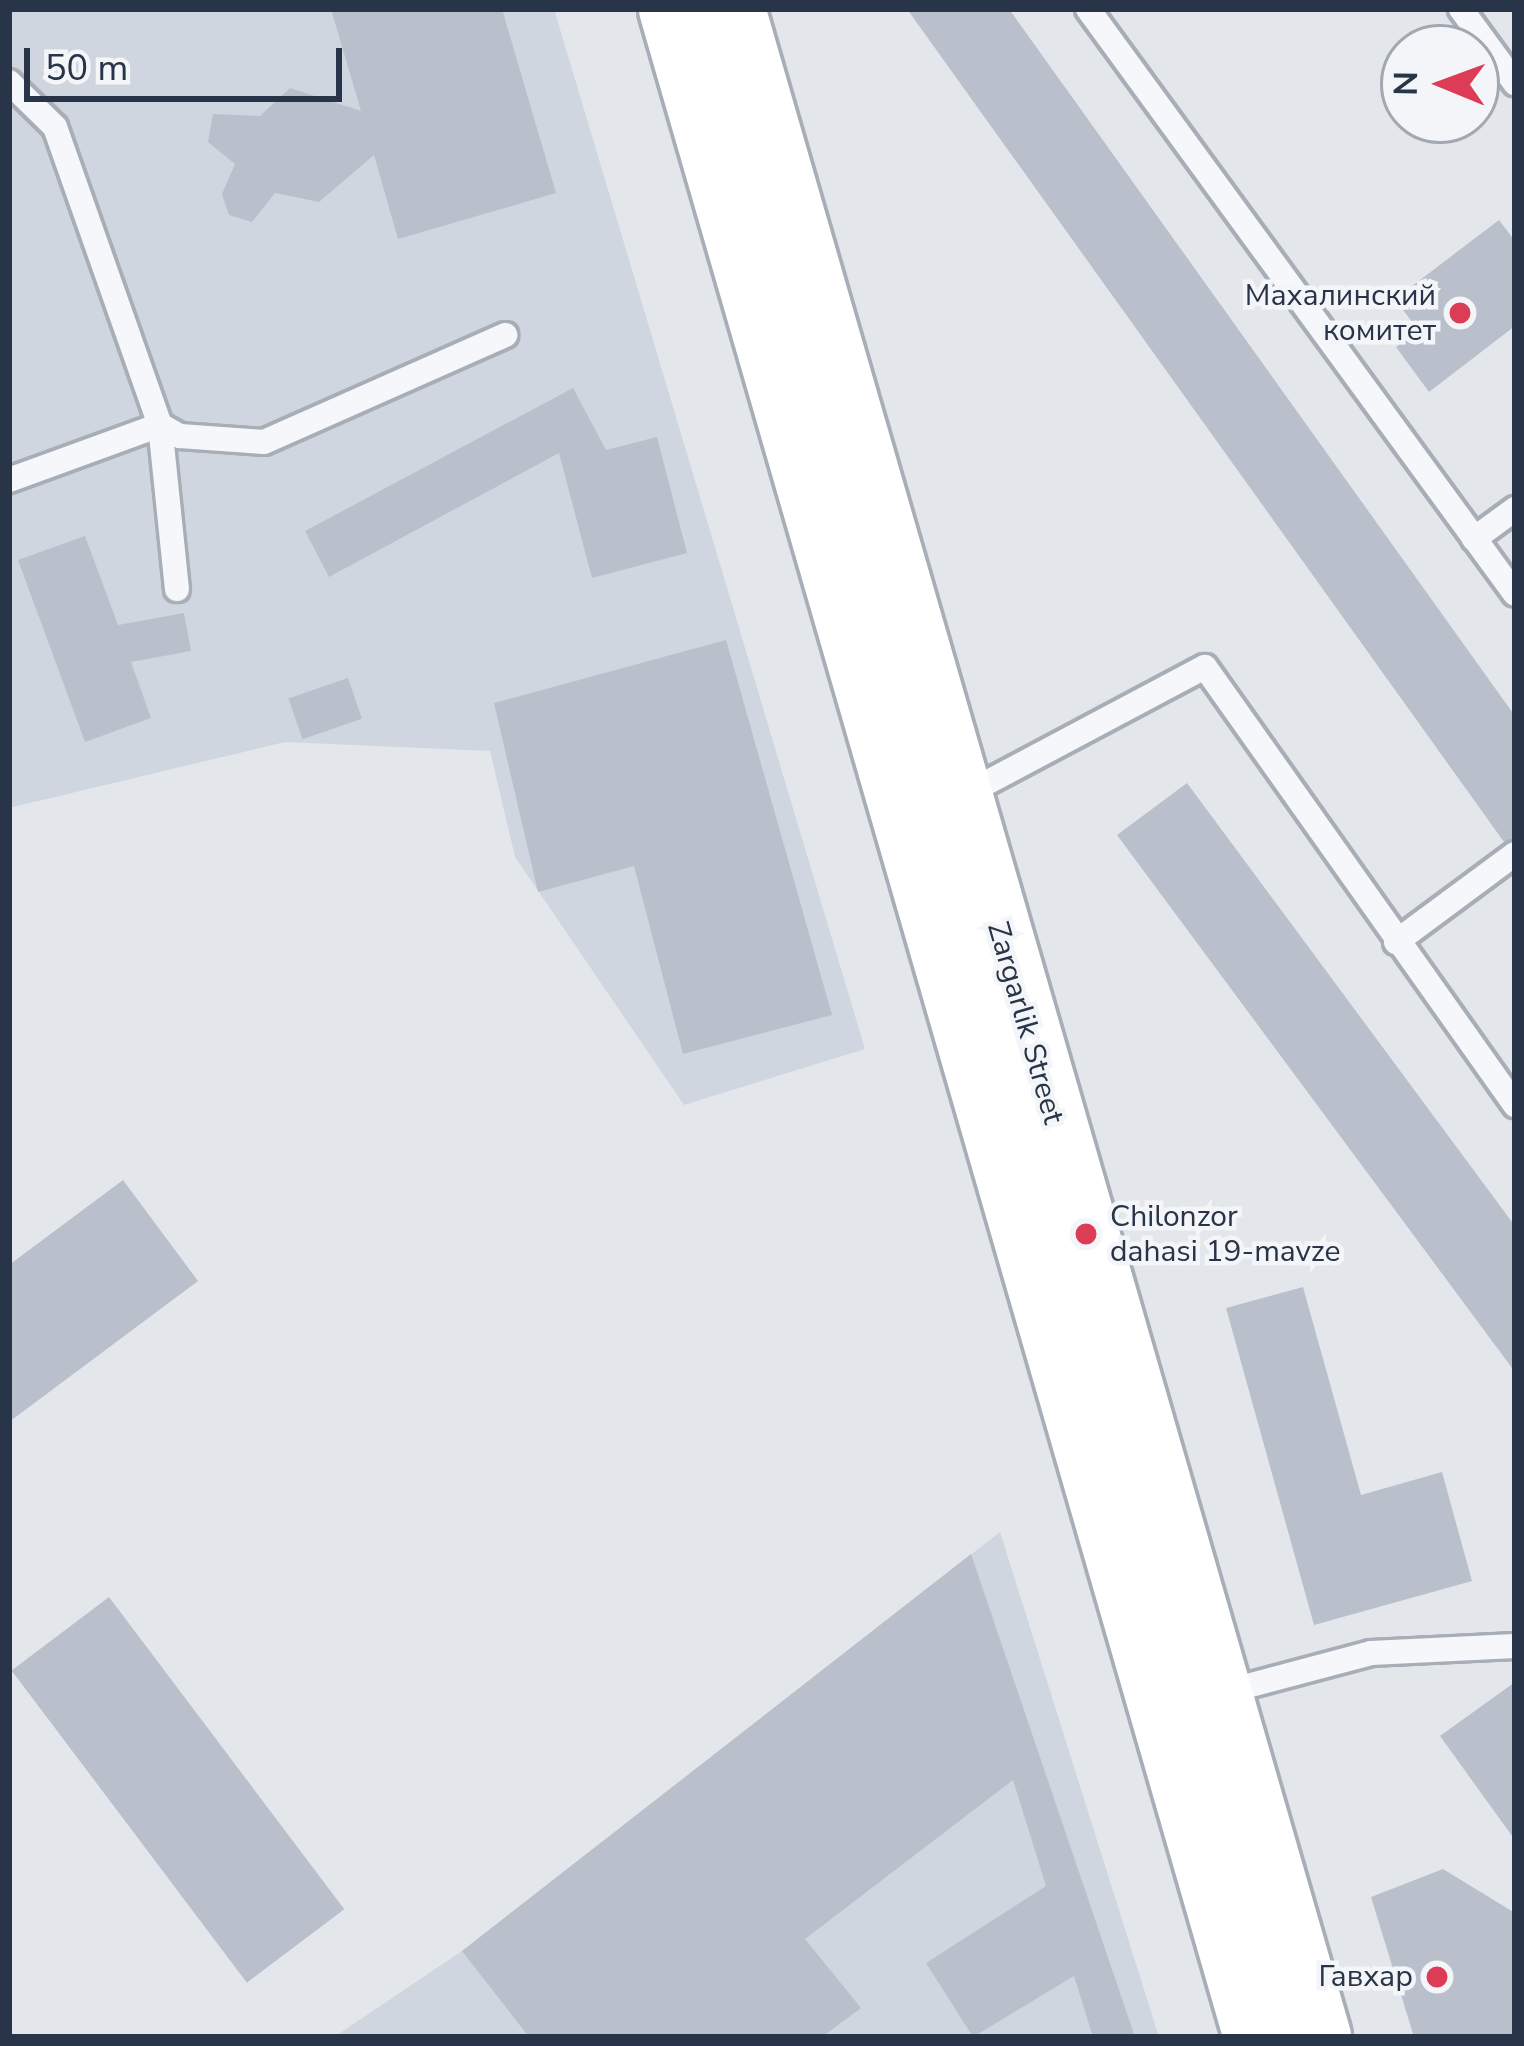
<!DOCTYPE html>
<meta charset="utf-8">
<style>
body{margin:0}
#map{position:relative;width:1524px;height:2046px;overflow:hidden;background:#e3e7ec;font-family:"Nunito Sans",sans-serif}
div>[style]{position:absolute}
[style*='--x']{left:calc(var(--x)*1px);top:calc(var(--y)*1px);width:calc(var(--w)*1px);rotate:calc(var(--a)*1deg)}
.built>*{inset:0;background:#d0d6df}
.building>*{inset:0;background:#b9c0cb;transform-origin:0 0}
.roads{filter:drop-shadow(3px 0 #a7aeb7) drop-shadow(-3px 0 #a7aeb7) drop-shadow(0 3px #a7aeb7) drop-shadow(0 -3px #a7aeb7)}
.service>*{height:24px;margin:-12px;padding:0 12px;transform-origin:12px;border-radius:12px;background:#f6f7fa}
.secondary>*{height:66px;margin:-33px;padding:0 33px;transform-origin:33px;border-radius:33px;background:#fff}
.dots>*{width:33px;height:33px;translate:-50% -50%;box-sizing:border-box;border:6px solid #f3f5f9;border-radius:50%}
span{translate:-50% -50%;white-space:nowrap;text-align:center;line-height:1.15;-webkit-text-stroke:9px #f3f5f9;paint-order:stroke}
.poi-label{font-size:30px;color:#283447}
.right{translate:-100% -50%;text-align:right}
.left{translate:0 -50%;text-align:left}
.street-label{font-size:30px;color:#283447}
.frame{position:absolute;inset:0;border:12px solid #283447;pointer-events:none}
.north{position:absolute;left:1380px;top:24px;width:120px;height:120px;box-sizing:border-box;background:#f3f5f9;border:3px solid #a2a8b2;border-radius:50%;rotate:271deg;font-size:33px;font-weight:700;line-height:48px;text-align:center;color:#283447}
.north::after{content:'';display:block;margin:auto;width:42px;height:54px;background:#dd3c56;clip-path:polygon(50% 0,100% 100%,50% 72%,0 100%)}
.scale{position:absolute;left:24px;top:48px;width:318px;height:54px;box-sizing:border-box;border:6px solid #283447;border-top:0;padding-left:15px;font-size:36px;line-height:42px;white-space:nowrap;color:#283447;-webkit-text-stroke:9px #f3f5f9;paint-order:stroke}
</style>
<div id="map">
<div class="built">
<i style="clip-path:polygon(9px 9px,554px 9px,865px 1049px,684px 1105px,515px 857px,490px 751px,285px 742px,9px 808px)"></i>
<i style="clip-path:polygon(1000px 1532px,1159px 2037px,334px 2037px,462px 1951px)"></i>
</div>
<div class="building">
<i style="clip-path:polygon(331px 9px,502px 9px,556px 193px,398px 239px,374px 155px,319px 202px,275px 193px,252px 222px,229px 215px,222px 194px,235px 164px,208px 142px,213px 114px,260px 116px,290px 88px,361px 111px)"></i>
<i style="clip-path:polygon(907px 9px,1009px 9px,1515px 716px,1515px 838px,1504px 842px)"></i>
<i style="clip-path:polygon(1499px 220px,1515px 241px,1515px 326px,1429px 392px,1396px 347px,1418px 330px,1395px 299px)"></i>
<i style="clip-path:polygon(573px 388px,606px 450px,657px 437px,687px 553px,592px 578px,559px 453px,329px 577px,305px 531px)"></i>
<i style="clip-path:polygon(85px 536px,118px 625px,184px 613px,191px 651px,131px 662px,151px 718px,85px 742px,18px 560px)"></i>
<i style="clip-path:polygon(726px 640px,832px 1015px,683px 1054px,634px 866px,538px 892px,494px 703px)"></i>
<i style="left:348px;top:678px;width:43px;height:63px;rotate:71deg"></i>
<i style="clip-path:polygon(1187px 783px,1515px 1226px,1515px 1372px,1117px 835px)"></i>
<i style="clip-path:polygon(123px 1180px,198px 1281px,9px 1422px,9px 1265px)"></i>
<i style="clip-path:polygon(1303px 1287px,1361px 1495px,1442px 1472px,1472px 1581px,1314px 1625px,1226px 1308px)"></i>
<i style="clip-path:polygon(971px 1554px,1135px 2037px,1093px 2037px,1074px 1976px,973px 2037px,926px 1963px,1046px 1886px,1013px 1780px,805px 1939px,861px 2008px,822px 2037px,529px 2037px,462px 1951px)"></i>
<i style="left:109px;top:1597px;width:391px;height:122px;rotate:53deg"></i>
<i style="clip-path:polygon(1515px 1682px,1515px 1840px,1440px 1736px)"></i>
<i style="clip-path:polygon(1443px 1869px,1515px 1913px,1515px 2037px,1414px 2037px,1371px 1897px)"></i>
</div>
<div class="roads">
<div class="service">
<i style="--x:1088;--y:9;--w:724;--a:53.87"></i>
<i style="--x:1461;--y:9;--w:92;--a:53.9"></i>
<i style="--x:9;--y:82;--w:64;--a:44.4"></i>
<i style="--x:55;--y:127;--w:316;--a:70.6"></i>
<i style="--x:160;--y:425;--w:23;--a:29"></i>
<i style="--x:180;--y:436;--w:84;--a:4.1"></i>
<i style="--x:264;--y:442;--w:264;--a:-23.9"></i>
<i style="--x:9;--y:480;--w:161;--a:-20"></i>
<i style="--x:160;--y:425;--w:165;--a:84.1"></i>
<i style="--x:1474;--y:539;--w:51;--a:-36.2"></i>
<i style="--x:960;--y:797;--w:277;--a:-28"></i>
<i style="--x:1205;--y:667;--w:537;--a:54.71"></i>
<i style="--x:1396;--y:942;--w:148;--a:-36.5"></i>
<i style="--x:1221;--y:1693;--w:155;--a:-14.9"></i>
<i style="--x:1371;--y:1653;--w:144;--a:-2.8"></i>
</div>
<div class="secondary">
<i style="--x:672;--y:9;--w:2111;--a:73.91"></i>
<i style="--x:732;--y:9;--w:2111;--a:73.88"></i>
</div>
</div>
<div class="dots">
<i style="left:1460px;top:313px;background:#dd3c56"></i>
<i style="left:1086px;top:1234px;background:#dd3c56"></i>
<i style="left:1437px;top:1977px;background:#dd3c56"></i>
</div>
<div class="poi-label">
<span class="right" style="left:1436px;top:313px">Махалинский<br>комитет</span>
<span class="left" style="left:1110px;top:1234px">Chilonzor<br>dahasi 19-mavze</span>
<span class="right" style="left:1413px;top:1977px">Гавхар</span>
</div>
<div class="street-label">
<span style="left:1025px;top:1023px;rotate:74deg">Zargarlik Street</span>
</div>
<div class="frame"></div>
<div class="north">N</div>
<div class="scale">50 m</div>
</div>
